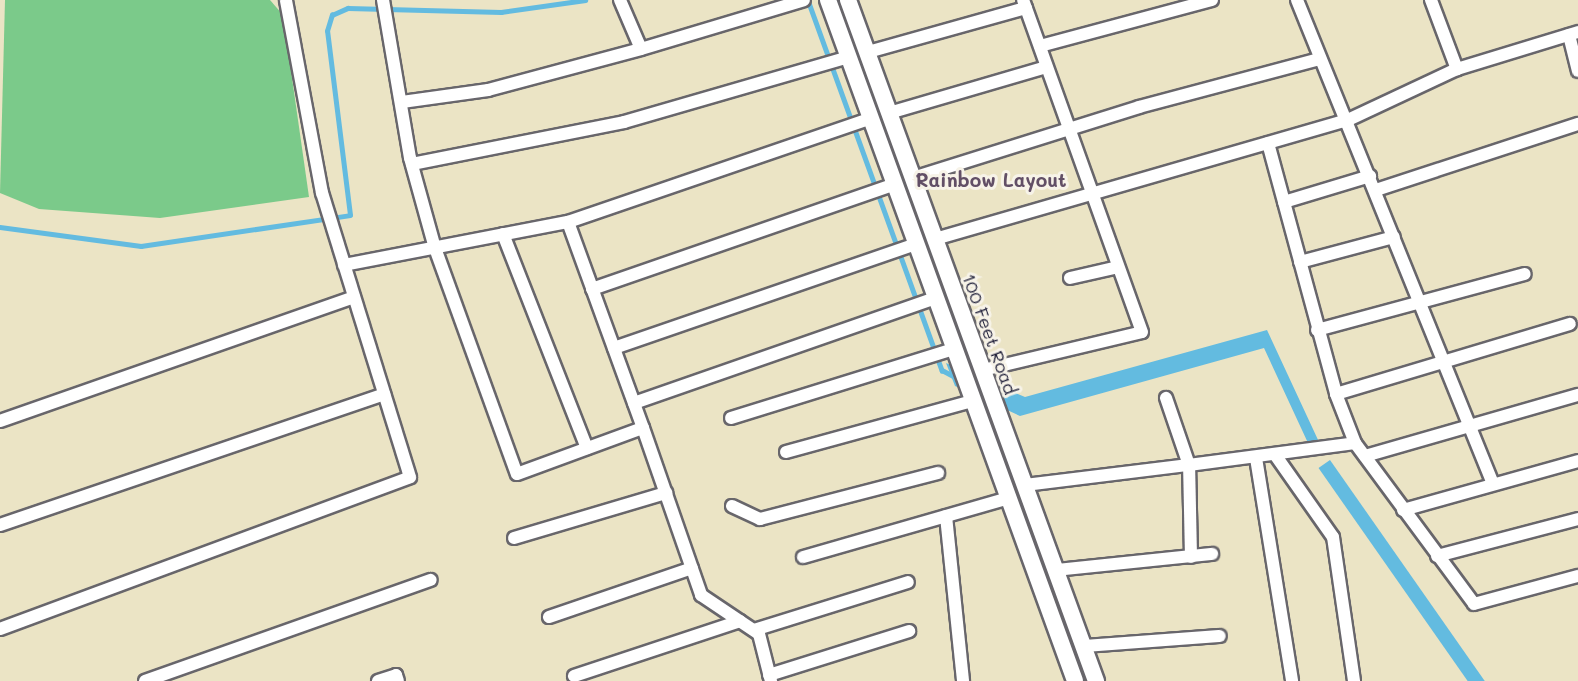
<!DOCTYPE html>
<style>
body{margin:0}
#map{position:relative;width:1578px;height:681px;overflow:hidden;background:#ebe4c5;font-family:Mali,sans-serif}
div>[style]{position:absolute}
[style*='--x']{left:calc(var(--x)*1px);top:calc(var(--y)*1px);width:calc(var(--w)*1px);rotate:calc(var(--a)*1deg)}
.green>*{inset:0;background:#7bca8a}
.water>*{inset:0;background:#63bbe0;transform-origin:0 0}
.stream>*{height:4.5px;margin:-2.25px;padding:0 2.25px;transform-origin:2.25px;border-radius:2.25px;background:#63bbe0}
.roads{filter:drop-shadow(2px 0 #68666b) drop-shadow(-2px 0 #68666b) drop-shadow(0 2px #68666b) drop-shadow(0 -2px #68666b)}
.street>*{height:12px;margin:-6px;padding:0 6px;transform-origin:6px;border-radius:6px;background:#fff}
.secondary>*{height:16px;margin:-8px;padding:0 8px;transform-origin:8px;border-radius:8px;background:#fff}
span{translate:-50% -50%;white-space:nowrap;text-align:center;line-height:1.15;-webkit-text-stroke:6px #f7f3e8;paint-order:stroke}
.street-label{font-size:18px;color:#22223b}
.neighbourhood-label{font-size:19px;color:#624f66;font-weight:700}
</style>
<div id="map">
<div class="green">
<i style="clip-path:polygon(5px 0,270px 0,283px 15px,309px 197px,160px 218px,39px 209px,0 193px)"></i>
</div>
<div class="water">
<i style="clip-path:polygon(1267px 330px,1319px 442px,1308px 443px,1264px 348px,1020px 416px,955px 386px,946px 363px,1025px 397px)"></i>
<i style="left:1330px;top:460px;width:271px;height:14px;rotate:55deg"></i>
</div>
<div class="stream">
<i style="--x:808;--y:0;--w:394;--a:70.1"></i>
<i style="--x:942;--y:370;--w:15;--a:28"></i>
<i style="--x:0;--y:227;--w:142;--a:7.7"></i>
<i style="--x:141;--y:246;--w:211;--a:-8.4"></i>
<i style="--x:350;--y:215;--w:185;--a:-97.1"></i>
<i style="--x:327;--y:31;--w:17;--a:-73"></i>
<i style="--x:332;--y:15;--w:17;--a:-24"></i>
<i style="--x:348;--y:8;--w:153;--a:1.5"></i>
<i style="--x:501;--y:12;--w:85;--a:-8.1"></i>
</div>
<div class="roads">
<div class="street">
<i style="--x:383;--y:0;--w:160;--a:80.3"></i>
<i style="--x:410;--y:158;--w:93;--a:74.5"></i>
<i style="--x:435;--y:248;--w:240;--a:70.1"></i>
<i style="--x:517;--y:474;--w:134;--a:-20.1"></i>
<i style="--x:643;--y:428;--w:219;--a:-110"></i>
<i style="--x:620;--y:0;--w:53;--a:66.8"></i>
<i style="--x:641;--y:49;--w:170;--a:-16.7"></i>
<i style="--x:1297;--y:0;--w:522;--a:67.95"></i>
<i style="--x:1431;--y:0;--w:74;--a:69.4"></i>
<i style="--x:1569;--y:35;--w:37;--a:76"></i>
<i style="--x:1040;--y:46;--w:178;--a:-15"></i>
<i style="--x:868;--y:52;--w:164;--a:-15.6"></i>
<i style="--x:402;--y:102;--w:87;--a:-7.9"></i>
<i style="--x:488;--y:90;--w:158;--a:-15"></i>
<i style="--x:889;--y:113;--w:164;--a:-16.3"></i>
<i style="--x:1268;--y:143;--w:260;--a:74.8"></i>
<i style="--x:1336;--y:394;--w:53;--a:68.8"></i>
<i style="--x:1355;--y:443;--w:200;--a:53.5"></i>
<i style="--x:1474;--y:604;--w:108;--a:-15.1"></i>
<i style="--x:412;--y:164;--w:216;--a:-11.2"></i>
<i style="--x:624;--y:122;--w:234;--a:-16.1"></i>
<i style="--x:913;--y:178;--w:237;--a:-17.4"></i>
<i style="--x:1139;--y:107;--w:187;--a:-14.9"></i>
<i style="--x:1376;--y:190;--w:213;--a:-18.1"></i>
<i style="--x:1284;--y:202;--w:90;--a:-16.8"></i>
<i style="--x:503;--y:234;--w:230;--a:68.6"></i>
<i style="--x:935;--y:239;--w:430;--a:-16.1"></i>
<i style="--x:1348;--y:120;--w:120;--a:-25.1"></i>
<i style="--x:1457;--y:69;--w:127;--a:-17"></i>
<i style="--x:1300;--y:262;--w:97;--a:-14.9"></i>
<i style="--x:344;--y:265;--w:228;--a:-10.9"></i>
<i style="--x:568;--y:222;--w:320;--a:-18.9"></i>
<i style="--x:1070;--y:278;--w:49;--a:-12.9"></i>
<i style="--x:592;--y:289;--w:321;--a:-19.1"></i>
<i style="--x:1317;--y:330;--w:215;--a:-15.1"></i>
<i style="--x:614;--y:348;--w:319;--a:-19"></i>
<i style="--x:983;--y:370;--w:163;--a:-13.4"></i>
<i style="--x:1142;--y:332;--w:353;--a:-109.7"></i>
<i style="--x:1336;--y:394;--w:244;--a:-16.7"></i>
<i style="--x:634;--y:403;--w:320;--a:-19.2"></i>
<i style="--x:731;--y:418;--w:233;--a:-17.2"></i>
<i style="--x:0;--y:421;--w:375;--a:-19.3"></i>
<i style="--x:643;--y:428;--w:177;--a:70.8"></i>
<i style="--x:701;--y:595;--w:70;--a:33.9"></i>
<i style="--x:759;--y:634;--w:49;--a:75.7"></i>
<i style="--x:786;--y:452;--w:194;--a:-15.3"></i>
<i style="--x:1276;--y:456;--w:99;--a:54.9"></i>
<i style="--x:1333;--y:537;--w:146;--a:81.7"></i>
<i style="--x:1365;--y:456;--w:222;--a:-16"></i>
<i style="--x:1256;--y:458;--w:226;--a:80.8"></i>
<i style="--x:1025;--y:485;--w:165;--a:-7"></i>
<i style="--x:1189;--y:465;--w:71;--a:-108.9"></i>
<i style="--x:732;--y:506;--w:31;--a:25"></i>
<i style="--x:760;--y:519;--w:184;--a:-14.5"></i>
<i style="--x:1403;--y:510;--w:182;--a:-15.6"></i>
<i style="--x:946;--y:516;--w:166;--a:84.1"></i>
<i style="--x:0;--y:525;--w:406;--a:-18.8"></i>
<i style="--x:514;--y:538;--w:159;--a:-16.5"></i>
<i style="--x:1437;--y:556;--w:146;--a:-14.7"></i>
<i style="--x:803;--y:557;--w:214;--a:-16"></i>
<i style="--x:1191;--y:557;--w:92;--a:-91.2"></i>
<i style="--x:1189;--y:465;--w:167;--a:-7.5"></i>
<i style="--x:1056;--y:570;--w:157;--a:-5.9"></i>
<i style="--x:549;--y:617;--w:151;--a:-18.9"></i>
<i style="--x:0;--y:629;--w:437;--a:-20.3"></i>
<i style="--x:410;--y:477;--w:297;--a:-107.2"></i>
<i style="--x:322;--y:193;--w:196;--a:-100.6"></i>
<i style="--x:754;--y:630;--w:161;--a:-17.3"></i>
<i style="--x:1084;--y:646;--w:136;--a:-4.2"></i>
<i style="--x:769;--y:675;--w:147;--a:-17.4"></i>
<i style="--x:574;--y:676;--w:175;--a:-18.3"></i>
<i style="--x:145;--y:681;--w:303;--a:-19.5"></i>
<i style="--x:378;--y:681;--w:19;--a:-18"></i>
<i style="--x:396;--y:675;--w:6;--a:72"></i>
</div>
<div class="secondary">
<i style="--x:828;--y:0;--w:724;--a:70.06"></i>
<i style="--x:848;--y:0;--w:725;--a:69.99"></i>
</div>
</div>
<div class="street-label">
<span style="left:990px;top:334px;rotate:70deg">100 Feet Road</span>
</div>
<div class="neighbourhood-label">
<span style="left:991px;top:180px">Rainbow Layout</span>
</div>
</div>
